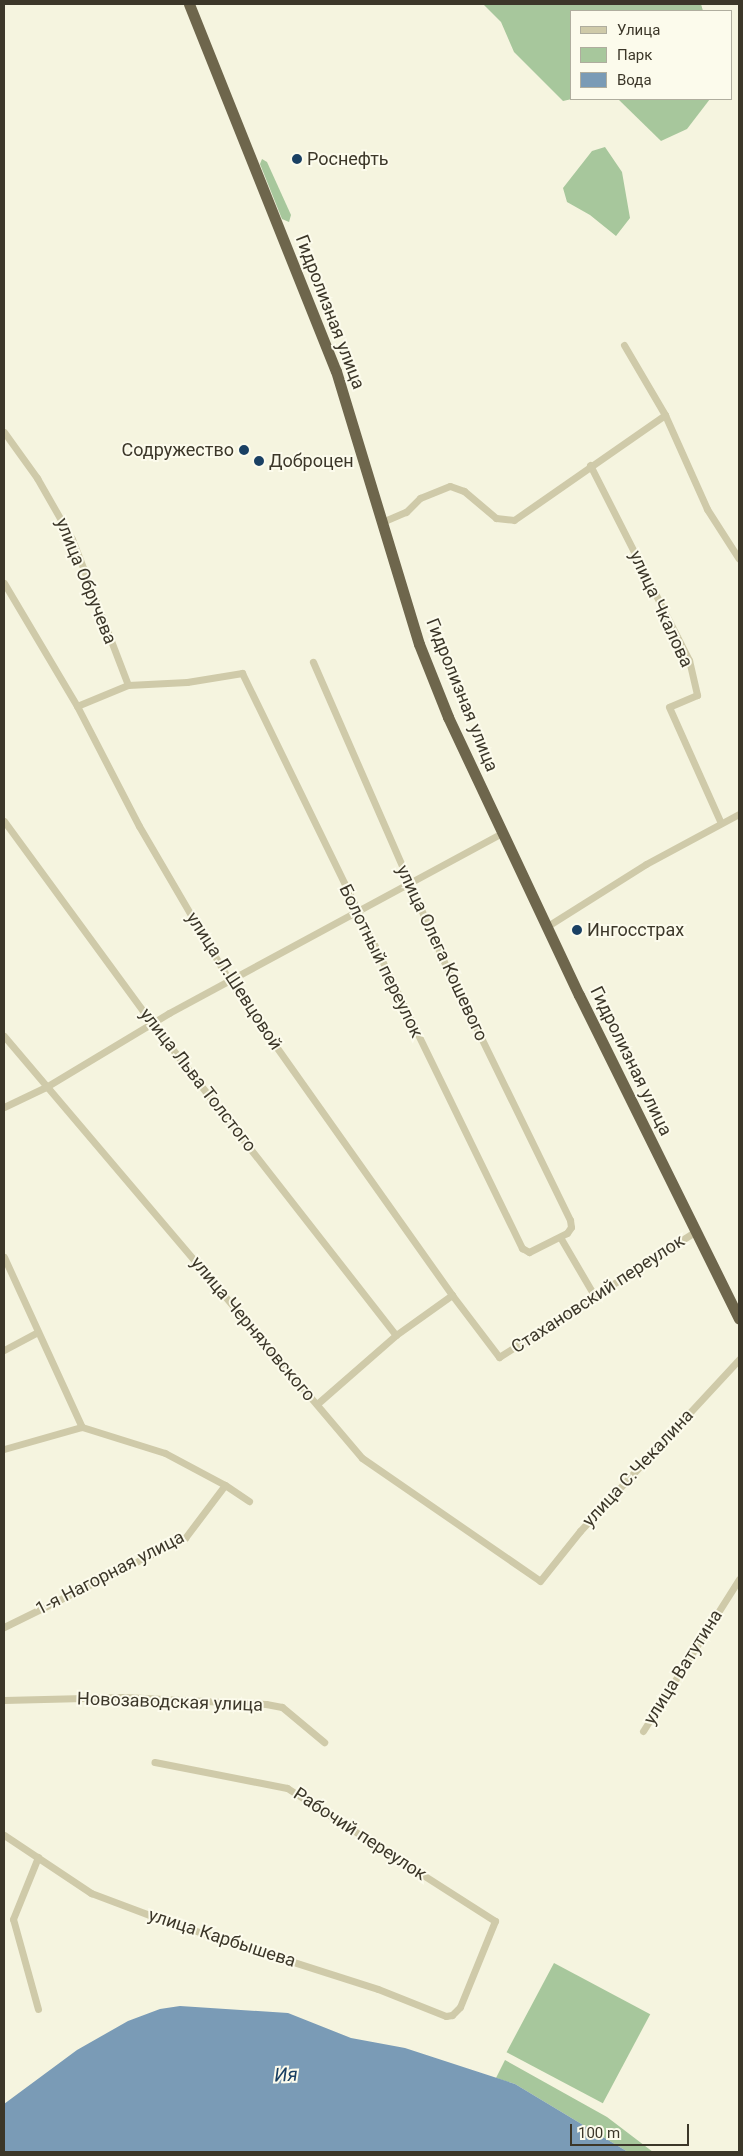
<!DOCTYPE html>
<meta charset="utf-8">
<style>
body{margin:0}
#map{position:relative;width:743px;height:2156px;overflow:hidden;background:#f5f4df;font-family:Roboto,sans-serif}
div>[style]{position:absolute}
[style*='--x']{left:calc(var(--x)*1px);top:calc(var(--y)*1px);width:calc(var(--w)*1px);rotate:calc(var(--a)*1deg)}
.green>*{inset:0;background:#a7c79c;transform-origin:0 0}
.water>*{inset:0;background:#7a9bb6}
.minor>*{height:7px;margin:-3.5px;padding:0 3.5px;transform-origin:3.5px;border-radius:3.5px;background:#cfcaa9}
.trunk>*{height:11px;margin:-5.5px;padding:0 5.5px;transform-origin:5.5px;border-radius:5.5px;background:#6e664c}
.dots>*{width:14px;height:14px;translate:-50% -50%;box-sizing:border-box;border:2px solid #fcfbec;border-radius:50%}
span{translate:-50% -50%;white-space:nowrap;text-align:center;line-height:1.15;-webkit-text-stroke:4px #fcfbec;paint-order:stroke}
.poi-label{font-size:18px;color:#3c3729}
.left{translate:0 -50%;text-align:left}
.right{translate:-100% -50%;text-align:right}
.street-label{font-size:18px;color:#3c3729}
.water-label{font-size:19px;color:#1a4063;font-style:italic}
.frame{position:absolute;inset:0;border:5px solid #3c3729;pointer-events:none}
.legend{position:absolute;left:570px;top:10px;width:162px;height:90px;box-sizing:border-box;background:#fcfbec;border:1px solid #afad9e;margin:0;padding:6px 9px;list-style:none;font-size:15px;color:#3c3729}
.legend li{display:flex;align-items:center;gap:10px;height:25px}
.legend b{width:25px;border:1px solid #afad9e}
.scale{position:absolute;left:570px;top:2124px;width:119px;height:22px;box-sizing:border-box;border:2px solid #3c3729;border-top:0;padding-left:6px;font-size:15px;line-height:18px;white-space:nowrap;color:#3c3729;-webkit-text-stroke:4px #fcfbec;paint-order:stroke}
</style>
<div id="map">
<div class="green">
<i style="clip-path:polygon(483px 4px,701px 4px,703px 11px,572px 11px,572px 99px,563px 101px,514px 52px,501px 22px)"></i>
<i style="clip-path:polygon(618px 99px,710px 99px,687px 129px,661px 141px)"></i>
<i style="clip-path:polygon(605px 147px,622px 172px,630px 218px,616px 236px,590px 215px,567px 202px,563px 188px,592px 151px)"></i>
<i style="clip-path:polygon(262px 159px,267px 162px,291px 215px,289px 222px,282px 219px,260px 164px)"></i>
<i style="left:554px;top:1963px;width:109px;height:101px;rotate:28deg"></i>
<i style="clip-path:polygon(505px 2060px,607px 2117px,653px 2152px,628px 2152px,515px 2084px,496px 2078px)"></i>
</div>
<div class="water">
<i style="clip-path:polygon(180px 2006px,288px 2013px,351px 2038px,405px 2048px,515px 2084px,628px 2152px,4px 2152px,4px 2104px,77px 2050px,128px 2021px,160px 2009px)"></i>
</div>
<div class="minor">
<i style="--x:624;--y:345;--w:81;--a:59.6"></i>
<i style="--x:4;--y:432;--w:57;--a:54.3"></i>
<i style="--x:37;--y:478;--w:70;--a:60.2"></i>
<i style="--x:72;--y:539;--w:156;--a:69"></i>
<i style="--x:590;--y:465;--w:219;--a:63.1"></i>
<i style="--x:689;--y:660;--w:36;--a:77"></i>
<i style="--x:697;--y:695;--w:30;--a:157"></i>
<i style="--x:669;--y:707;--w:127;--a:65.9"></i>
<i style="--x:382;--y:522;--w:26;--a:-23"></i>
<i style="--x:406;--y:512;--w:20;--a:-45"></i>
<i style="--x:420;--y:498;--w:32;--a:-22"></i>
<i style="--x:450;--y:486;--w:15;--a:20"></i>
<i style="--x:464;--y:491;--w:42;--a:40.2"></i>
<i style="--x:496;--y:518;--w:18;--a:6"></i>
<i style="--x:514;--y:520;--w:184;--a:-34.8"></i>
<i style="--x:665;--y:415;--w:103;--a:65.9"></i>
<i style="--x:707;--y:509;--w:59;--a:57.4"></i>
<i style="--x:4;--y:583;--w:143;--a:59.3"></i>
<i style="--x:77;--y:706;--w:135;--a:62.7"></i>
<i style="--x:139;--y:826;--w:178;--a:59.7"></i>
<i style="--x:229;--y:980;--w:386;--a:54.7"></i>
<i style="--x:452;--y:1295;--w:78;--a:52.8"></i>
<i style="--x:499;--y:1357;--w:234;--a:-32.6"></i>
<i style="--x:77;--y:706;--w:55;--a:-22.4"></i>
<i style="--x:128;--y:685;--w:59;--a:-2.9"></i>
<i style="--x:187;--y:682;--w:56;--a:-9.3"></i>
<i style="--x:242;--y:673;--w:640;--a:64.04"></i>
<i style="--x:522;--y:1248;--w:8;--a:30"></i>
<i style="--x:529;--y:1252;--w:42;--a:-26.6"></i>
<i style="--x:567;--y:1233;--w:7;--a:-56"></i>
<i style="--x:571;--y:1227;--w:7;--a:-98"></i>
<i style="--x:570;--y:1220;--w:295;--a:-116"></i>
<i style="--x:441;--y:955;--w:320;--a:-113.6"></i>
<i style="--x:4;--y:821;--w:250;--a:53.8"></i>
<i style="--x:152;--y:1023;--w:396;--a:52"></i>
<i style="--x:546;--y:927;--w:118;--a:-32.2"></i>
<i style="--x:646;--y:864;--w:106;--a:-28.3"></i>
<i style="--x:4;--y:1036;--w:553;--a:49.69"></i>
<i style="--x:362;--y:1458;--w:216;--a:34.6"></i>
<i style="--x:540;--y:1581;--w:64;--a:-51.3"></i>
<i style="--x:580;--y:1531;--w:234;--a:-47.2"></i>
<i style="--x:4;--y:1107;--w:47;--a:-25.5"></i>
<i style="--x:46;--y:1087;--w:144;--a:-31"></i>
<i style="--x:169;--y:1013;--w:379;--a:-28.4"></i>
<i style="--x:560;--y:1237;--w:69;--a:59.7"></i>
<i style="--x:4;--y:1257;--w:187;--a:65.4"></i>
<i style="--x:4;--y:1350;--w:38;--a:-28"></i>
<i style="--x:317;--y:1404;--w:105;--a:-41.1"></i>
<i style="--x:396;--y:1335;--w:69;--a:-35.5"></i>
<i style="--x:4;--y:1449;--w:81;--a:-15.8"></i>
<i style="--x:82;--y:1427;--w:87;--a:17.4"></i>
<i style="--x:165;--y:1453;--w:68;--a:28.1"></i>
<i style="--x:225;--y:1485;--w:29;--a:34"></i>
<i style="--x:4;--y:1627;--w:202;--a:-26.2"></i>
<i style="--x:185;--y:1538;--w:66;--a:-53"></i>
<i style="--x:4;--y:1700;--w:120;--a:-1.4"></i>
<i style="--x:124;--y:1697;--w:142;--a:2.8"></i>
<i style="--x:266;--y:1704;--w:16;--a:11"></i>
<i style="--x:282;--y:1707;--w:55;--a:39.8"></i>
<i style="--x:643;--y:1731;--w:180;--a:-57.7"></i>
<i style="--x:4;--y:1835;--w:105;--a:33.7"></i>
<i style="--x:91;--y:1893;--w:82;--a:20.6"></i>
<i style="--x:168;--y:1922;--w:220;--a:17.7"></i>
<i style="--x:378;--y:1989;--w:73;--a:21.7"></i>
<i style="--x:446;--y:2016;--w:6;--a:-9"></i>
<i style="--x:452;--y:2015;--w:11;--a:-45"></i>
<i style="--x:460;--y:2007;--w:93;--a:-67.9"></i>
<i style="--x:495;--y:1921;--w:247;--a:-147.4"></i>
<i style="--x:287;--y:1788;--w:135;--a:-168.9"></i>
<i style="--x:38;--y:2009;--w:93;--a:-105.5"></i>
<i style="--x:13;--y:1919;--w:67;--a:-68"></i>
</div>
<div class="trunk">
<i style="--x:189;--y:4;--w:395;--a:68.2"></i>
<i style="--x:336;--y:371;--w:285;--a:73.1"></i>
<i style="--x:419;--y:644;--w:79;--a:68.3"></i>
<i style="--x:448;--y:717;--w:307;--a:64.8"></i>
<i style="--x:579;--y:995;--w:361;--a:63.7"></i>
</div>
<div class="dots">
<i style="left:297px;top:159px;background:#1a4063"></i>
<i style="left:244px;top:450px;background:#1a4063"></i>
<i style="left:259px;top:461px;background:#1a4063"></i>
<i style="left:577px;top:930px;background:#1a4063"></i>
</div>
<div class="poi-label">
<span class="left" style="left:307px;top:159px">Роснефть</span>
<span class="right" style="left:234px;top:450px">Содружество</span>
<span class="left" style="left:269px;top:461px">Доброцен</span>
<span class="left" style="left:587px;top:930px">Ингосстрах</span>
</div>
<div class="street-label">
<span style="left:330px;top:312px;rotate:69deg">Гидролизная улица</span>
<span style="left:86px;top:581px;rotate:68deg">улица Обручева</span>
<span style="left:661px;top:609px;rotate:65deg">улица Чкалова</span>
<span style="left:462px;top:695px;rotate:68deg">Гидролизная улица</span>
<span style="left:442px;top:953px;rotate:65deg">улица Олега Кошевого</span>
<span style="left:381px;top:961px;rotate:64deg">Болотный переулок</span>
<span style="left:234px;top:981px;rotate:57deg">улица Л.Шевцовой</span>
<span style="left:631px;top:1061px;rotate:64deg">Гидролизная улица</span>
<span style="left:198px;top:1080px;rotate:52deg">улица Льва Толстого</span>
<span style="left:598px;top:1294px;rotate:-33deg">Стахановский переулок</span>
<span style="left:253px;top:1329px;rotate:50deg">улица Черняховского</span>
<span style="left:638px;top:1468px;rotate:-47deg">улица С.Чекалина</span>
<span style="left:110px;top:1573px;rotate:-27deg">1-я Нагорная улица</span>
<span style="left:683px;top:1667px;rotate:-58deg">улица Ватутина</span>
<span style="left:170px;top:1702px;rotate:2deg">Новозаводская улица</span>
<span style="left:360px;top:1834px;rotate:33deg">Рабочий переулок</span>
<span style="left:222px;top:1938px;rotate:18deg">улица Карбышева</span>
</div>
<div class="water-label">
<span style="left:286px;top:2075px;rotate:-2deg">Ия</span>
</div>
<div class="frame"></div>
<ul class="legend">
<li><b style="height:6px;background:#cfcaa9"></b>Улица</li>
<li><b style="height:14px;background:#a7c79c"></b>Парк</li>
<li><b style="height:14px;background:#7a9bb6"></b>Вода</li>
</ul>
<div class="scale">100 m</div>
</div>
